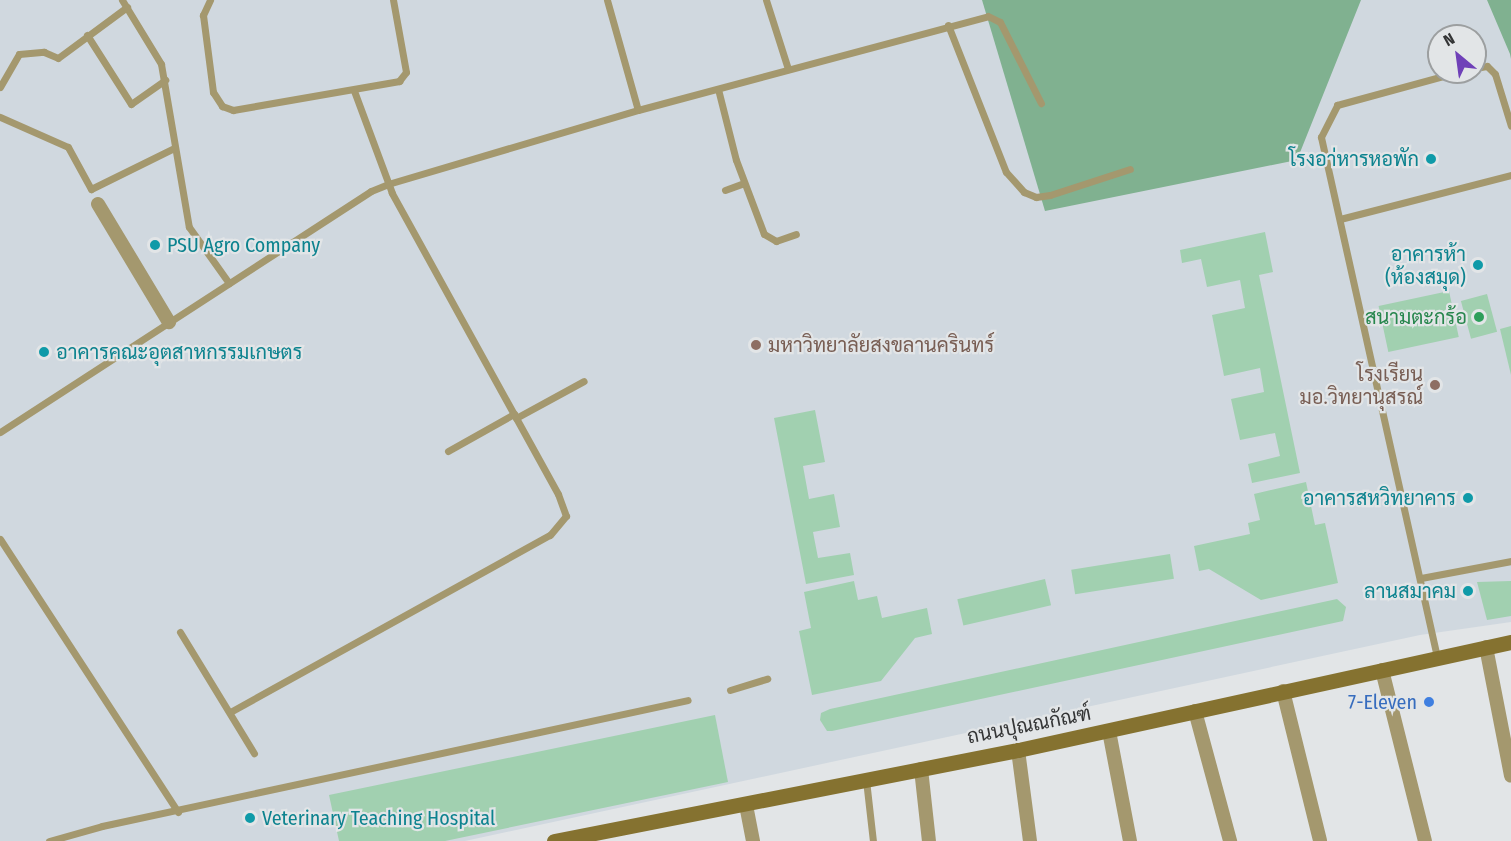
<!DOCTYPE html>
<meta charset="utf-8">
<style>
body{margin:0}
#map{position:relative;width:1511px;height:841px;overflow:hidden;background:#e2e5e7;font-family:"Fira Sans Condensed",Sarabun,sans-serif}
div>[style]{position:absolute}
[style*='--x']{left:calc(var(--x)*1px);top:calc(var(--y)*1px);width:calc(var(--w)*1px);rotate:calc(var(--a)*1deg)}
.built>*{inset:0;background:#d0d8df}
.green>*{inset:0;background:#a1d0b0;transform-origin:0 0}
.forest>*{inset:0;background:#80b190}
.lane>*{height:7px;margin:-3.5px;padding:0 3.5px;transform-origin:3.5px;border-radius:3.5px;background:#a4986e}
.street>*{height:14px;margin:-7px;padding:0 7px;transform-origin:7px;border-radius:7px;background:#a4986e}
.secondary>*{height:15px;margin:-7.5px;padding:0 7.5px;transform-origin:7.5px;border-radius:7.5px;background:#857230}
.dots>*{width:16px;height:16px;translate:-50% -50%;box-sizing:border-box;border:3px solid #e2e5e7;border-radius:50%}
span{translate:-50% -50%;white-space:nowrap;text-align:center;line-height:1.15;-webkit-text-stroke:4.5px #e2e5e7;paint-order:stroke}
.culture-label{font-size:20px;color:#0d838f}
.right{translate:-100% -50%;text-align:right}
.left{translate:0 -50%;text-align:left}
.leisure-label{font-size:20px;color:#27864d}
.education-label{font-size:20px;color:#785e54}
.shop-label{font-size:20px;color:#366cbe}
.street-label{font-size:20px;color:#343536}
.north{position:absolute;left:1427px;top:24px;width:60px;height:60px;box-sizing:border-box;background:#e2e5e7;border:2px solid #9c9fa0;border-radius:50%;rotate:331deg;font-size:16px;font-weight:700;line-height:24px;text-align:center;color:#343536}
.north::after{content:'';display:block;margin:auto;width:21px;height:27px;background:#6f40b8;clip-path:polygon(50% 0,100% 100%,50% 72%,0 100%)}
</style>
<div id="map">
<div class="built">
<i style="clip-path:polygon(evenodd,0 0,1491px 0,1511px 47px,1511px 622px,1420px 635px,465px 841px,0 841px,0 0,1439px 36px,1475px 36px,1475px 72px,1439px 72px,1439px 36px)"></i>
</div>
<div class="green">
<i style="clip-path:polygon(1265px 232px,1273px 272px,1259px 275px,1300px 473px,1252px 483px,1248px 464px,1280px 456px,1275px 433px,1240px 440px,1231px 399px,1264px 392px,1260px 368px,1224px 376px,1212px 315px,1245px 308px,1240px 280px,1207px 287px,1201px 259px,1182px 263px,1180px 250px)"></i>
<i style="left:1449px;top:291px;width:47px;height:72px;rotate:78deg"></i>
<i style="left:1487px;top:294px;width:39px;height:27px;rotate:75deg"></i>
<i style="clip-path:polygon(1511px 326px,1511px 375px,1500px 329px)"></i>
<i style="clip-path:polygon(815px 410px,825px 462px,803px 466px,809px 499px,834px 494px,840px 527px,813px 532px,818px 558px,850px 553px,854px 575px,806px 584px,774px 418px)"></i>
<i style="clip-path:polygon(1306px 482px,1315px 525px,1325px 523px,1338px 583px,1261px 600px,1209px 569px,1199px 571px,1194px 546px,1250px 534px,1248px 523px,1260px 520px,1254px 494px)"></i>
<i style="left:1170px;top:554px;width:25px;height:100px;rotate:81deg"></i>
<i style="left:1045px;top:579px;width:27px;height:90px;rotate:77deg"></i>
<i style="clip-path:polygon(854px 581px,858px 600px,877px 596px,882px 618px,927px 608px,932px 634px,915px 638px,881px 681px,812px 695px,799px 631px,811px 628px,804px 592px)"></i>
<i style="clip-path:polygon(1511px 581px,1511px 616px,1487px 620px,1477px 582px)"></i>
<i style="clip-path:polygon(1337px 599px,1346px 607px,1343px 621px,832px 731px,827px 731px,820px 720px,821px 713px,830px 709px)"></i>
<i style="clip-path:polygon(715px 715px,728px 782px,445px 841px,339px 841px,329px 795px)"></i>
</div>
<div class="forest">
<i style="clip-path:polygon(982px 0,1361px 0,1297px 160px,1045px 211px)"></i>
<i style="clip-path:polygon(1487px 0,1511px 0,1511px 59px,1510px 54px)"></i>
</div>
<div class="lane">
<i style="--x:122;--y:0;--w:75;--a:58.6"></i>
<i style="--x:161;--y:64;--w:165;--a:80.3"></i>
<i style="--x:189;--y:227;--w:69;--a:54.5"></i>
<i style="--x:210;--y:0;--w:17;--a:115"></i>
<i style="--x:203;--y:15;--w:78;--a:82.6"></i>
<i style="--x:213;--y:92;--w:17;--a:57"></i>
<i style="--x:222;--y:106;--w:12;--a:20"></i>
<i style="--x:233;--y:110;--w:169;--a:-9.9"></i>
<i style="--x:399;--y:81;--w:11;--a:-52"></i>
<i style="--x:406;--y:72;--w:73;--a:-100.2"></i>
<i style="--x:607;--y:0;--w:114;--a:74.3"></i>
<i style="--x:766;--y:0;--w:72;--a:72.3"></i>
<i style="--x:948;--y:25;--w:158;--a:68.5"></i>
<i style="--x:1006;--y:172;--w:27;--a:48"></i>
<i style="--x:1024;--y:192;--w:13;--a:23"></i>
<i style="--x:1036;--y:197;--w:14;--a:-8"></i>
<i style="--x:1050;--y:195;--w:84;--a:-18"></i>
<i style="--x:87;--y:35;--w:82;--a:57.5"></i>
<i style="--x:131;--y:104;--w:42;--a:-35.2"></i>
<i style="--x:1475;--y:68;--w:12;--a:-9"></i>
<i style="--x:1487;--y:66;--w:11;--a:45"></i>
<i style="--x:1495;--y:74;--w:54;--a:72.9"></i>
<i style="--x:0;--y:87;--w:38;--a:-60"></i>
<i style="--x:19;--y:54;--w:25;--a:-5"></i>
<i style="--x:44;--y:52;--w:15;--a:23"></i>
<i style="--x:58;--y:58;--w:86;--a:-36.5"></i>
<i style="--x:718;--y:89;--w:73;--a:75.8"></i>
<i style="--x:736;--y:160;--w:79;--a:69.3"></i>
<i style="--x:764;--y:234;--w:14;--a:30"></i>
<i style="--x:776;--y:241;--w:21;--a:-19"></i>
<i style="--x:0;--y:117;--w:74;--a:23.8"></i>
<i style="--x:68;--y:147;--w:48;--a:61.3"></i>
<i style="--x:91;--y:189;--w:93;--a:-26.3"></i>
<i style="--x:725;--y:190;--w:20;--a:-20"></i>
<i style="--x:1340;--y:219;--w:177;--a:-14.4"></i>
<i style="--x:516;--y:418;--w:77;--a:-28.6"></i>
<i style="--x:0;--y:432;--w:442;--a:-33"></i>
<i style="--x:371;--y:191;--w:18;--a:-22"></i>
<i style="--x:388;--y:184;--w:261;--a:-16.5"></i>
<i style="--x:638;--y:110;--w:362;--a:-15"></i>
<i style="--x:988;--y:16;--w:13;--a:27"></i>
<i style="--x:1000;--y:22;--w:91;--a:63.2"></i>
<i style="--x:448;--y:451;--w:76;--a:-29.3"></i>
<i style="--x:0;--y:539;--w:326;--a:56.9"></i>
<i style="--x:1421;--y:578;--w:92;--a:-10.7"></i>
<i style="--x:180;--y:632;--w:142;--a:58.6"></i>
<i style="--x:1437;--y:657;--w:533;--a:-102.58"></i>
<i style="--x:1321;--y:137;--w:36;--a:-63"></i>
<i style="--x:1337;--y:105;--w:125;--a:-15.3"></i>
<i style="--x:730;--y:690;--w:39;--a:-17"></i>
<i style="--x:232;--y:711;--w:363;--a:-29"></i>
<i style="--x:550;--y:535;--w:25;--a:-50"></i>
<i style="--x:566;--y:516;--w:23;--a:-110"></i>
<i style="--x:558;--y:494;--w:344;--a:-118.9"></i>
<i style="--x:392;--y:193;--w:109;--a:-110.4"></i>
<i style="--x:866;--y:780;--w:61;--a:83.5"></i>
<i style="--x:49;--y:841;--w:55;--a:-15.8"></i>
<i style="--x:102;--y:826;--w:599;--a:-12.13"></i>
</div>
<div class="street">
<i style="--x:98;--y:204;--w:138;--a:59"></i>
<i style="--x:1486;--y:647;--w:131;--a:79"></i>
<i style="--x:1382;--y:670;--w:176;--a:75.9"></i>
<i style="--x:1283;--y:691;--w:154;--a:76.1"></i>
<i style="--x:1195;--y:711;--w:135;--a:74.9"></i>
<i style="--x:1109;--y:731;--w:112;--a:79.2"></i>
<i style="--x:1018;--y:750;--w:92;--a:82.5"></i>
<i style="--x:921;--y:769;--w:72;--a:83.7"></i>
<i style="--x:746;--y:805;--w:37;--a:79"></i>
</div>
<div class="secondary">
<i style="--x:554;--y:841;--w:473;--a:-11.1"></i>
<i style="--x:1018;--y:750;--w:505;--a:-12.36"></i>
</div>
<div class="dots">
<i style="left:1431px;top:159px;background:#0f9aa8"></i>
<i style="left:155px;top:245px;background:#0f9aa8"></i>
<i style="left:1478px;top:265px;background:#0f9aa8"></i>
<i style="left:1479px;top:317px;background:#2e9e5b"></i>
<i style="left:756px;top:345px;background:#8d6e63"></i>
<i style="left:44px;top:352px;background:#0f9aa8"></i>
<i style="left:1435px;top:385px;background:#8d6e63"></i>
<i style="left:1468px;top:498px;background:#0f9aa8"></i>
<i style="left:1468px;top:591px;background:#0f9aa8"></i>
<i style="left:1429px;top:702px;background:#3f7fe0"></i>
<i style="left:250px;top:818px;background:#0f9aa8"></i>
</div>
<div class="culture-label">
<span class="right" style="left:1419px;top:159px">โรงอา่หารหอพัก</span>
<span class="left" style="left:167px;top:245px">PSU Agro Company</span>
<span class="right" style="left:1466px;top:266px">อาคารห้า<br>(ห้องสมุด)</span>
<span class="left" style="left:56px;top:352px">อาคารคณะอุตสาหกรรมเกษตร</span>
<span class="right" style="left:1456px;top:498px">อาคารสหวิทยาคาร</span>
<span class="right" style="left:1456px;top:591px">ลานสมาคม</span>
<span class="left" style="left:262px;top:818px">Veterinary Teaching Hospital</span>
</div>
<div class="leisure-label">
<span class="right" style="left:1467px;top:317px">สนามตะกร้อ</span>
</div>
<div class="education-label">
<span class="left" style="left:768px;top:345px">มหาวิทยาลัยสงขลานครินทร์</span>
<span class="right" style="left:1423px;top:386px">โรงเรียน<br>มอ.วิทยานุสรณ์</span>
</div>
<div class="shop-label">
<span class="right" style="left:1417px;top:702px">7-Eleven</span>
</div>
<div class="street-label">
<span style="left:1029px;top:725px;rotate:-11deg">ถนนปุณณกัณฑ์</span>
</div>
<div class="north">N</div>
</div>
